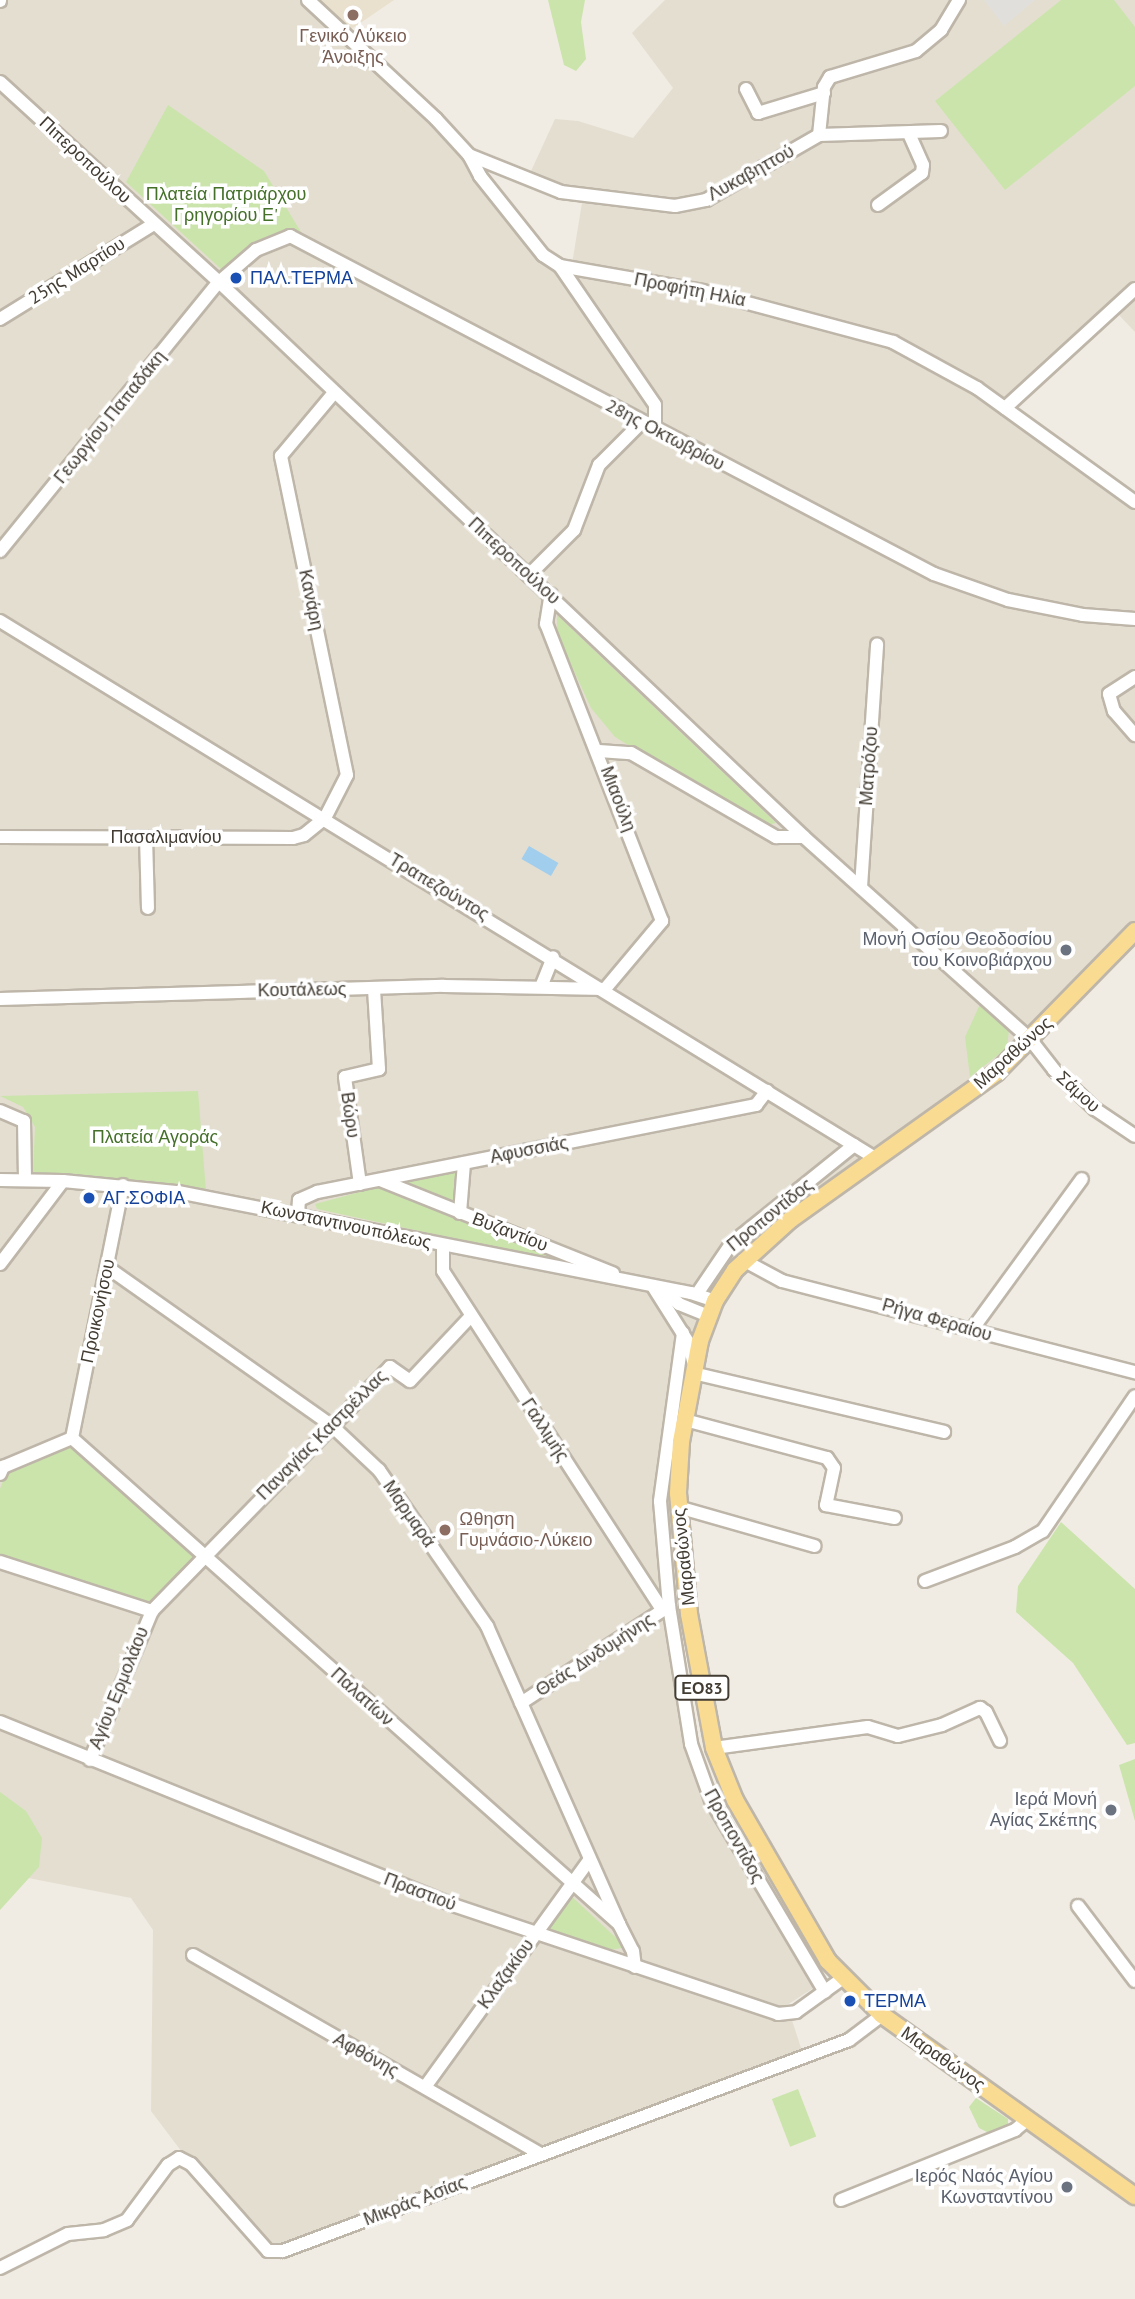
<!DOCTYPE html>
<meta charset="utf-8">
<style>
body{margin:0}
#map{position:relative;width:1135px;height:2299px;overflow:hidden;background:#f0ece3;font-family:"PT Sans",sans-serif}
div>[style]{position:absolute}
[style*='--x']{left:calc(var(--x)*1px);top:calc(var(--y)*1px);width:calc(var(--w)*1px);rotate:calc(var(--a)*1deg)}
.residential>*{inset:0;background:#e4ded1}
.education>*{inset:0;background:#e9e1cd}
.green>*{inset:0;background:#cbe4ac;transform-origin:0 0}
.parking>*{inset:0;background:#e1dfdb}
.water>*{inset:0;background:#a0ceec;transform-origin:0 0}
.roads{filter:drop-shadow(2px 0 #beb6a9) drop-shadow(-2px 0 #beb6a9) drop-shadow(0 2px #beb6a9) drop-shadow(0 -2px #beb6a9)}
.minor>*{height:12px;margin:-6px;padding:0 6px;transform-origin:6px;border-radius:6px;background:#fff}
.major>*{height:16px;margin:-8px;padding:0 8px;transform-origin:8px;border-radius:8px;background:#fadb92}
.dots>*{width:19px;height:19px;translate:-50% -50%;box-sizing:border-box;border:4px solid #fff;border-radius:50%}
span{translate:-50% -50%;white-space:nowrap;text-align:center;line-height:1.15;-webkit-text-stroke:7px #fff;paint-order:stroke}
.shield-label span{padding:2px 5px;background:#fff;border:2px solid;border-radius:5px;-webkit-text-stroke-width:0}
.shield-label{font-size:16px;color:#423c33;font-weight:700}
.education-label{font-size:18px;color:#785e54}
.left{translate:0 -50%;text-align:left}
.street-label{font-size:18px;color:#423c33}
.park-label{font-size:18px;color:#45702a}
.transit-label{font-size:18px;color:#164399}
.worship-label{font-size:18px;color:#5b616d}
.right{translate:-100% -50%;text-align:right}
</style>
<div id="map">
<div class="residential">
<i style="clip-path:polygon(0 0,308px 0,381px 64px,560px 266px,703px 291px,916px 353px,1135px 502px,1135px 677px,1109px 694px,1135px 735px,1135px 931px,1011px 1059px,791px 1219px,715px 1301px,681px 1442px,689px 1614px,665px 1617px,686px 1744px,815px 1987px,787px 2005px,804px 2057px,268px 2251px,191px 2164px,151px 2111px,153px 1930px,131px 1898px,18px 1876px,0 1836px)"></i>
<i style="clip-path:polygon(665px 0,1135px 0,1135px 332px,1119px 315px,1016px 409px,951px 366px,876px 330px,705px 286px,572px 264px,582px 203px,525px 184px,555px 119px,578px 121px,633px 138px,673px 88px,632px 33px)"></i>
<i style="clip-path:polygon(1135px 682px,1135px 728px,1119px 710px,1115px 697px)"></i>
</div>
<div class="education">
<i style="clip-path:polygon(316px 0,394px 0,350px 30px)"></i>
</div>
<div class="green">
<i style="clip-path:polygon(548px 0,585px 0,581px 22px,586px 59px,576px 71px,564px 65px)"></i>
<i style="clip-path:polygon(1061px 0,1114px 0,1135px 27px,1135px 86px,1005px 190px,935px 101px)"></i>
<i style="clip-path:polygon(168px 105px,264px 171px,301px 232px,290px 228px,221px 269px,126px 182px)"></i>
<i style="clip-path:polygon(557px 615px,776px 823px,767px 825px,736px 812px,615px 737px,591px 708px,557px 634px)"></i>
<i style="clip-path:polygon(981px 1002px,1009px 1030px,1007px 1048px,970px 1077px,965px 1037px)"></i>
<i style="clip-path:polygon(198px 1091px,206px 1191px,33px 1172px,35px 1127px,23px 1107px,0 1096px)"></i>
<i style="clip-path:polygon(460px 1167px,456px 1203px,397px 1179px)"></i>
<i style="clip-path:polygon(379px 1187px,573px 1262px,573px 1264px,317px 1209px,315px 1204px)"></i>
<i style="clip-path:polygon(71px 1444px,197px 1556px,151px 1605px,0 1557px,0 1489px,7px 1470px)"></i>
<i style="clip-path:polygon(1061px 1522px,1135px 1589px,1135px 1743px,1127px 1745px,1073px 1663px,1016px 1612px,1018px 1586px)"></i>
<i style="clip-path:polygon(1135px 1759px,1135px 1821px,1119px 1765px)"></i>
<i style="clip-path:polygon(0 1792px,26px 1811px,42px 1838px,39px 1867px,0 1910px)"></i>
<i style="clip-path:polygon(569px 1894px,626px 1947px,601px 1952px,540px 1933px)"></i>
<i style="left:798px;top:2089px;width:51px;height:28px;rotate:69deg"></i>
<i style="clip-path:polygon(976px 2098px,1008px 2119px,1008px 2128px,993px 2135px,979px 2128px,969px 2107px)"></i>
</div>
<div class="parking">
<i style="clip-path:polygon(984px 0,1035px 0,1004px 26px)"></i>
</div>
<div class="water">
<i style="left:529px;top:846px;width:34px;height:15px;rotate:30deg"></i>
</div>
<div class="roads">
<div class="minor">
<i style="--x:308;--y:0;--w:175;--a:42.9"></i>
<i style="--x:436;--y:119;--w:49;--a:47.5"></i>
<i style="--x:469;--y:155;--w:24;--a:62"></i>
<i style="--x:480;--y:176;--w:101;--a:51.4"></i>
<i style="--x:543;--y:255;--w:20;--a:33"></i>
<i style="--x:560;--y:266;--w:145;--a:9.9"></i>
<i style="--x:703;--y:291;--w:197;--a:15"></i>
<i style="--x:893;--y:342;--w:96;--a:28.7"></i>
<i style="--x:977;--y:388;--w:195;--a:35.8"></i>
<i style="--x:0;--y:1;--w:1;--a:-90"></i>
<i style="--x:0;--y:82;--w:297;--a:42.4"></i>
<i style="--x:219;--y:282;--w:806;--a:43.49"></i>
<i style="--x:804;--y:837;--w:303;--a:41.8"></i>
<i style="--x:1030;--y:1039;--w:39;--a:52"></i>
<i style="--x:1054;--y:1070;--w:57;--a:43.6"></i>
<i style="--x:1095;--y:1109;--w:48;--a:34"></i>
<i style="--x:746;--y:89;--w:27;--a:63"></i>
<i style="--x:758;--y:113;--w:69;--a:-16.9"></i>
<i style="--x:819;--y:135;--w:122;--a:-1.9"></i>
<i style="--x:469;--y:155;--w:99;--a:21.9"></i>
<i style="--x:561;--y:192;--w:115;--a:7"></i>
<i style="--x:675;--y:206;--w:32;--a:-11"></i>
<i style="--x:706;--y:200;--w:130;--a:-29.9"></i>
<i style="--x:819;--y:135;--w:48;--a:-84.1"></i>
<i style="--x:824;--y:87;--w:12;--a:-59"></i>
<i style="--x:830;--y:77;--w:90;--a:-16.8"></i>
<i style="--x:916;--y:51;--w:33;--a:-40"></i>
<i style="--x:941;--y:30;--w:35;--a:-59"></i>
<i style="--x:878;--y:205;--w:54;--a:-36"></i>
<i style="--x:922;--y:173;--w:8;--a:-83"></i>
<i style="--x:923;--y:165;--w:34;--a:-114"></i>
<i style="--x:560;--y:266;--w:168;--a:55.6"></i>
<i style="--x:655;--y:405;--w:23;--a:90"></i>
<i style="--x:0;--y:319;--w:181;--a:-31.7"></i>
<i style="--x:1005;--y:408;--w:176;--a:-42.5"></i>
<i style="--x:0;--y:551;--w:347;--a:-50.9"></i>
<i style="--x:219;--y:282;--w:49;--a:-40.9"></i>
<i style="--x:256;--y:250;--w:37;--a:-22"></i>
<i style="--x:290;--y:236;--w:727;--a:27.69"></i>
<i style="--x:934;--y:574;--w:78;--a:19.4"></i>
<i style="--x:1008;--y:600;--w:76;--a:11.3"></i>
<i style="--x:1083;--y:615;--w:52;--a:4.4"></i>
<i style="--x:529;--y:575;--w:64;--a:-45"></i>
<i style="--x:574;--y:530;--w:70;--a:-69"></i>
<i style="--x:599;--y:465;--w:59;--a:-45"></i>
<i style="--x:0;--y:621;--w:1027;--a:31.54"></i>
<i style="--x:1135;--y:677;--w:31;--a:147"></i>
<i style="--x:1109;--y:694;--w:18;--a:74"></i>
<i style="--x:1114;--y:711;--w:32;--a:49"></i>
<i style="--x:599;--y:751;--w:32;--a:4"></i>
<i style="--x:631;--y:753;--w:168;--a:30.1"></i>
<i style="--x:776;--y:837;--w:28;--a:0"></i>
<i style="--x:0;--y:837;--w:293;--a:0.2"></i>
<i style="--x:293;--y:838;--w:11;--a:-15"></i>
<i style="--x:304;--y:835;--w:27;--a:-39"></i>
<i style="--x:325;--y:818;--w:48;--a:-62.9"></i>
<i style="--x:347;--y:775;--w:326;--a:-101.7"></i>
<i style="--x:281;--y:456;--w:81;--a:-50"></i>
<i style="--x:146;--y:837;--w:71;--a:88.4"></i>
<i style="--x:861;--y:887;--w:243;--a:-86.2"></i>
<i style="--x:541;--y:987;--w:32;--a:-68"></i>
<i style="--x:0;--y:999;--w:444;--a:-1.7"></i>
<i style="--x:444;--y:986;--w:161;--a:1.1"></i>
<i style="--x:605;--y:989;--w:89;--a:-50"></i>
<i style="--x:662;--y:921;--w:319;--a:-111.3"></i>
<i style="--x:546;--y:624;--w:30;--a:-81"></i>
<i style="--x:0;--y:1111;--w:26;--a:23"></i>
<i style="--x:24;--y:1121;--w:58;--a:89"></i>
<i style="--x:0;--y:1180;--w:63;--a:0.9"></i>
<i style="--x:63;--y:1181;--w:116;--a:5.5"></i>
<i style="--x:178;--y:1192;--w:523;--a:11.14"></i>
<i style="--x:691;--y:1293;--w:25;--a:18"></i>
<i style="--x:380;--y:1180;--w:251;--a:21.8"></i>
<i style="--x:360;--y:1184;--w:108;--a:-98"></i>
<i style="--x:345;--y:1077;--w:35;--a:-13"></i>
<i style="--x:379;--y:1069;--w:80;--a:-93.6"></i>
<i style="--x:460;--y:1213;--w:50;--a:-85.4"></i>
<i style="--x:298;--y:1214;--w:14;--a:-86"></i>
<i style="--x:299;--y:1200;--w:20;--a:-24"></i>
<i style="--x:317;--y:1192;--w:448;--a:-11.2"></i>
<i style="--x:756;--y:1105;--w:18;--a:-52"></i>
<i style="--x:443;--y:1245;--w:26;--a:90"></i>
<i style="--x:443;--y:1271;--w:404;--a:57.1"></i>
<i style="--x:743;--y:1260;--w:44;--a:28.3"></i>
<i style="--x:782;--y:1281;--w:365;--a:14.5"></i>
<i style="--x:0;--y:1264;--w:104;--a:-52.8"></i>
<i style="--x:107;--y:1267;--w:274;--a:35.2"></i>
<i style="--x:331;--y:1425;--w:66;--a:43.2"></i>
<i style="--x:379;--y:1470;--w:190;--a:55.3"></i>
<i style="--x:487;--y:1626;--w:326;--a:66.1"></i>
<i style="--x:654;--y:1288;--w:64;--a:57.8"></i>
<i style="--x:688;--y:1342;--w:23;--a:75"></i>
<i style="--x:665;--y:1291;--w:19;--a:43"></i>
<i style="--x:679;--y:1304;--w:32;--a:22"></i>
<i style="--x:697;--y:1294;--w:60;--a:-55.8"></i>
<i style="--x:731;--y:1244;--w:158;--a:-38.8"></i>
<i style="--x:971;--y:1331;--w:188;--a:-53.9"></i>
<i style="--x:683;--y:1333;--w:170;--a:97.8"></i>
<i style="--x:660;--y:1501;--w:105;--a:85.1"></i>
<i style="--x:669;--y:1606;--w:140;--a:80.9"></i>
<i style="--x:691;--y:1744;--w:59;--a:70.3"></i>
<i style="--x:711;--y:1800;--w:223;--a:59.3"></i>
<i style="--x:693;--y:1373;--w:258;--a:13.2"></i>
<i style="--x:685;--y:1420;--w:147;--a:15"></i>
<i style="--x:827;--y:1458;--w:12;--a:55"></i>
<i style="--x:834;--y:1468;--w:38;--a:102"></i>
<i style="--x:826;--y:1505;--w:70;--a:10.7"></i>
<i style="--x:72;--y:1438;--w:732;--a:41.62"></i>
<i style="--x:619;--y:1924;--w:30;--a:63"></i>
<i style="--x:633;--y:1951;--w:16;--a:83"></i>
<i style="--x:72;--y:1438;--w:258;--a:-78.6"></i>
<i style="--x:0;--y:1474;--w:8;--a:-67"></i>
<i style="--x:3;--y:1467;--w:75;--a:-22.8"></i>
<i style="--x:678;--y:1507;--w:142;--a:15.9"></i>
<i style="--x:0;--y:1562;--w:160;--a:17.9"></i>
<i style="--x:925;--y:1581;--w:96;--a:-20.7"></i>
<i style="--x:1015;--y:1547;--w:32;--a:-30"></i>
<i style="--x:1043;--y:1531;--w:163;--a:-55.7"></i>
<i style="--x:521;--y:1703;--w:177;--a:-33.2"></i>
<i style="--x:0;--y:1722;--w:489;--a:22"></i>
<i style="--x:453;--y:1905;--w:343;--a:18.5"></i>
<i style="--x:778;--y:2014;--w:18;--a:-6"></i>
<i style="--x:796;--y:2012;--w:57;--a:-35.7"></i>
<i style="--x:714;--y:1748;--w:155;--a:-7.8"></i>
<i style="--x:868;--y:1727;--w:31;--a:17"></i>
<i style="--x:898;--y:1736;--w:45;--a:-14"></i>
<i style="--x:942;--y:1725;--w:42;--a:-24.1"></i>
<i style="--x:980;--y:1708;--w:7;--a:34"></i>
<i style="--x:986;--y:1712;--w:32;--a:64"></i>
<i style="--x:90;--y:1760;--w:161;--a:-67.4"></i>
<i style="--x:152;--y:1611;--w:341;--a:-45.7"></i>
<i style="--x:390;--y:1367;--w:24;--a:35"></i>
<i style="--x:410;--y:1381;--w:89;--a:-46.8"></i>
<i style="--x:1078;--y:1906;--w:94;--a:52.8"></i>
<i style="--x:193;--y:1955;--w:401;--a:29.8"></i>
<i style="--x:425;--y:2087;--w:278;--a:-54.1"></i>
<i style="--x:841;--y:2200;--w:188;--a:-21.9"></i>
<i style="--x:1015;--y:2130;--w:17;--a:-40"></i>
<i style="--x:0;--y:2268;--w:76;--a:-26.6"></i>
<i style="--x:68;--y:2234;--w:36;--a:-6"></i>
<i style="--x:104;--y:2230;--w:25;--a:-23"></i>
<i style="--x:127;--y:2220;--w:69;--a:-53.3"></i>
<i style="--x:168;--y:2165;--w:13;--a:-32"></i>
<i style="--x:179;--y:2158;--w:13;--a:27"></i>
<i style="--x:191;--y:2164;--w:116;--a:48.5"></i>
<i style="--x:268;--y:2251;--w:15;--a:0"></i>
<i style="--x:283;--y:2251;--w:604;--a:-20.45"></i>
<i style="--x:849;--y:2040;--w:41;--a:-37.1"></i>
</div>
<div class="major">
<i style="--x:1135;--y:931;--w:199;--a:134.4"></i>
<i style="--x:996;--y:1073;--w:252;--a:144.5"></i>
<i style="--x:791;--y:1219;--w:76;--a:137.7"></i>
<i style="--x:735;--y:1270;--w:37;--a:123"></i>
<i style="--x:715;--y:1301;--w:43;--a:110.6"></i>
<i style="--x:700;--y:1341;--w:103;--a:100.7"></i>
<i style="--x:681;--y:1442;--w:51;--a:93.4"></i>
<i style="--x:678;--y:1493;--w:121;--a:84.8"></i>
<i style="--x:689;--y:1614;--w:136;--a:79.4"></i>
<i style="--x:714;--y:1748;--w:56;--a:68"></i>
<i style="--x:735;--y:1800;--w:186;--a:60"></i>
<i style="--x:828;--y:1961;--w:76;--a:45"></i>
<i style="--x:882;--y:2015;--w:311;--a:35.6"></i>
</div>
</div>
<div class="dots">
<i style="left:353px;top:15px;background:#8d6e63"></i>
<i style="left:236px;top:278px;background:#1a4fb4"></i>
<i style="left:1066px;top:950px;background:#6b7280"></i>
<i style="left:89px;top:1198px;background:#1a4fb4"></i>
<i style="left:445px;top:1530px;background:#8d6e63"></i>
<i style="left:1111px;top:1810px;background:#6b7280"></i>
<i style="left:850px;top:2001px;background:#1a4fb4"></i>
<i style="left:1067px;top:2187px;background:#6b7280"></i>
</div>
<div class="shield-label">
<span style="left:702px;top:1688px">ΕΟ83</span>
</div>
<div class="education-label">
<span style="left:353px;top:47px">Γενικό Λύκειο<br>Άνοιξης</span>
<span class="left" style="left:459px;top:1530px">Ώθηση<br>Γυμνάσιο-Λύκειο</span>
</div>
<div class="street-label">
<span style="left:85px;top:160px;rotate:43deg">Πιπεροπούλου</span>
<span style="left:751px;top:173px;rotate:-29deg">Λυκαβηττού</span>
<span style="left:77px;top:271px;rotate:-32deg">25ης Μαρτίου</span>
<span style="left:690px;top:290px;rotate:11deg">Προφήτη Ηλία</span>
<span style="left:110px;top:417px;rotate:-51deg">Γεωργίου Παπαδάκη</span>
<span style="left:665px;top:435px;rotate:28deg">28ης Οκτωβρίου</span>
<span style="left:514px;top:561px;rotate:43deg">Πιπεροπούλου</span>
<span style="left:311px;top:600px;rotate:78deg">Κανάρη</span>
<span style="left:869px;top:766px;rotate:-86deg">Ματρόζου</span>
<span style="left:618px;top:799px;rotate:69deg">Μιαούλη</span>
<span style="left:166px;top:837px">Πασαλιμανίου</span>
<span style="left:439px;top:887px;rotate:31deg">Τραπεζούντος</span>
<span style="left:302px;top:990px;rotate:-1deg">Κουτάλεως</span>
<span style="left:1013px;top:1053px;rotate:-42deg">Μαραθώνος</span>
<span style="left:1078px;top:1092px;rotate:42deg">Σάμου</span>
<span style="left:350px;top:1115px;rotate:82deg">Βώρυ</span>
<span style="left:529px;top:1150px;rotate:-11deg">Αφυσσιάς</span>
<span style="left:770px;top:1215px;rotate:-39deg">Προποντίδος</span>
<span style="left:346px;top:1225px;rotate:12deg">Κωνσταντινουπόλεως</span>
<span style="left:510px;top:1232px;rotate:21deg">Βυζαντίου</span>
<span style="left:98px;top:1311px;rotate:-78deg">Προικονήσου</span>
<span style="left:937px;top:1320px;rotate:16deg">Ρήγα Φεραίου</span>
<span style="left:545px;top:1430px;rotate:57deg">Γαλλιμής</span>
<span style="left:322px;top:1435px;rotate:-45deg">Παναγίας Καστρέλλας</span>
<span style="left:409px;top:1514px;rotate:55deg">Μαρμαρά</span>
<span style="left:684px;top:1557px;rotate:-96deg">Μαραθώνος</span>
<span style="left:595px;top:1655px;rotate:-33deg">Θεάς Δινδυμήνης</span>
<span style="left:119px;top:1688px;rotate:-68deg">Αγίου Ερμολάου</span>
<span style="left:362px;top:1697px;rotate:42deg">Παλατίων</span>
<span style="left:734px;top:1836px;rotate:61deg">Προποντίδος</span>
<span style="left:420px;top:1892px;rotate:21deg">Πραστιού</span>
<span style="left:506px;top:1974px;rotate:-54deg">Κλαζακίου</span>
<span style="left:366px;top:2055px;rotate:29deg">Αφθόνης</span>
<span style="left:943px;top:2059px;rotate:35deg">Μαραθώνος</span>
<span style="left:415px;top:2201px;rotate:-21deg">Μικράς Ασίας</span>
</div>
<div class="park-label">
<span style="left:226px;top:205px">Πλατεία Πατριάρχου<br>Γρηγορίου Ε'</span>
<span style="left:155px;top:1137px">Πλατεία Αγοράς</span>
</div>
<div class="transit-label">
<span class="left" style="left:250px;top:278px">ΠΑΛ.ΤΕΡΜΑ</span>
<span class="left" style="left:103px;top:1198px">ΑΓ.ΣΟΦΙΑ</span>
<span class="left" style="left:864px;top:2001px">ΤΕΡΜΑ</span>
</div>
<div class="worship-label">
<span class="right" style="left:1052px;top:950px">Μονή Οσίου Θεοδοσίου<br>του Κοινοβιάρχου</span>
<span class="right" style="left:1097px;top:1810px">Ιερά Μονή<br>Αγίας Σκέπης</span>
<span class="right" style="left:1053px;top:2187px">Ιερός Ναός Αγίου<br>Κωνσταντίνου</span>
</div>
</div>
